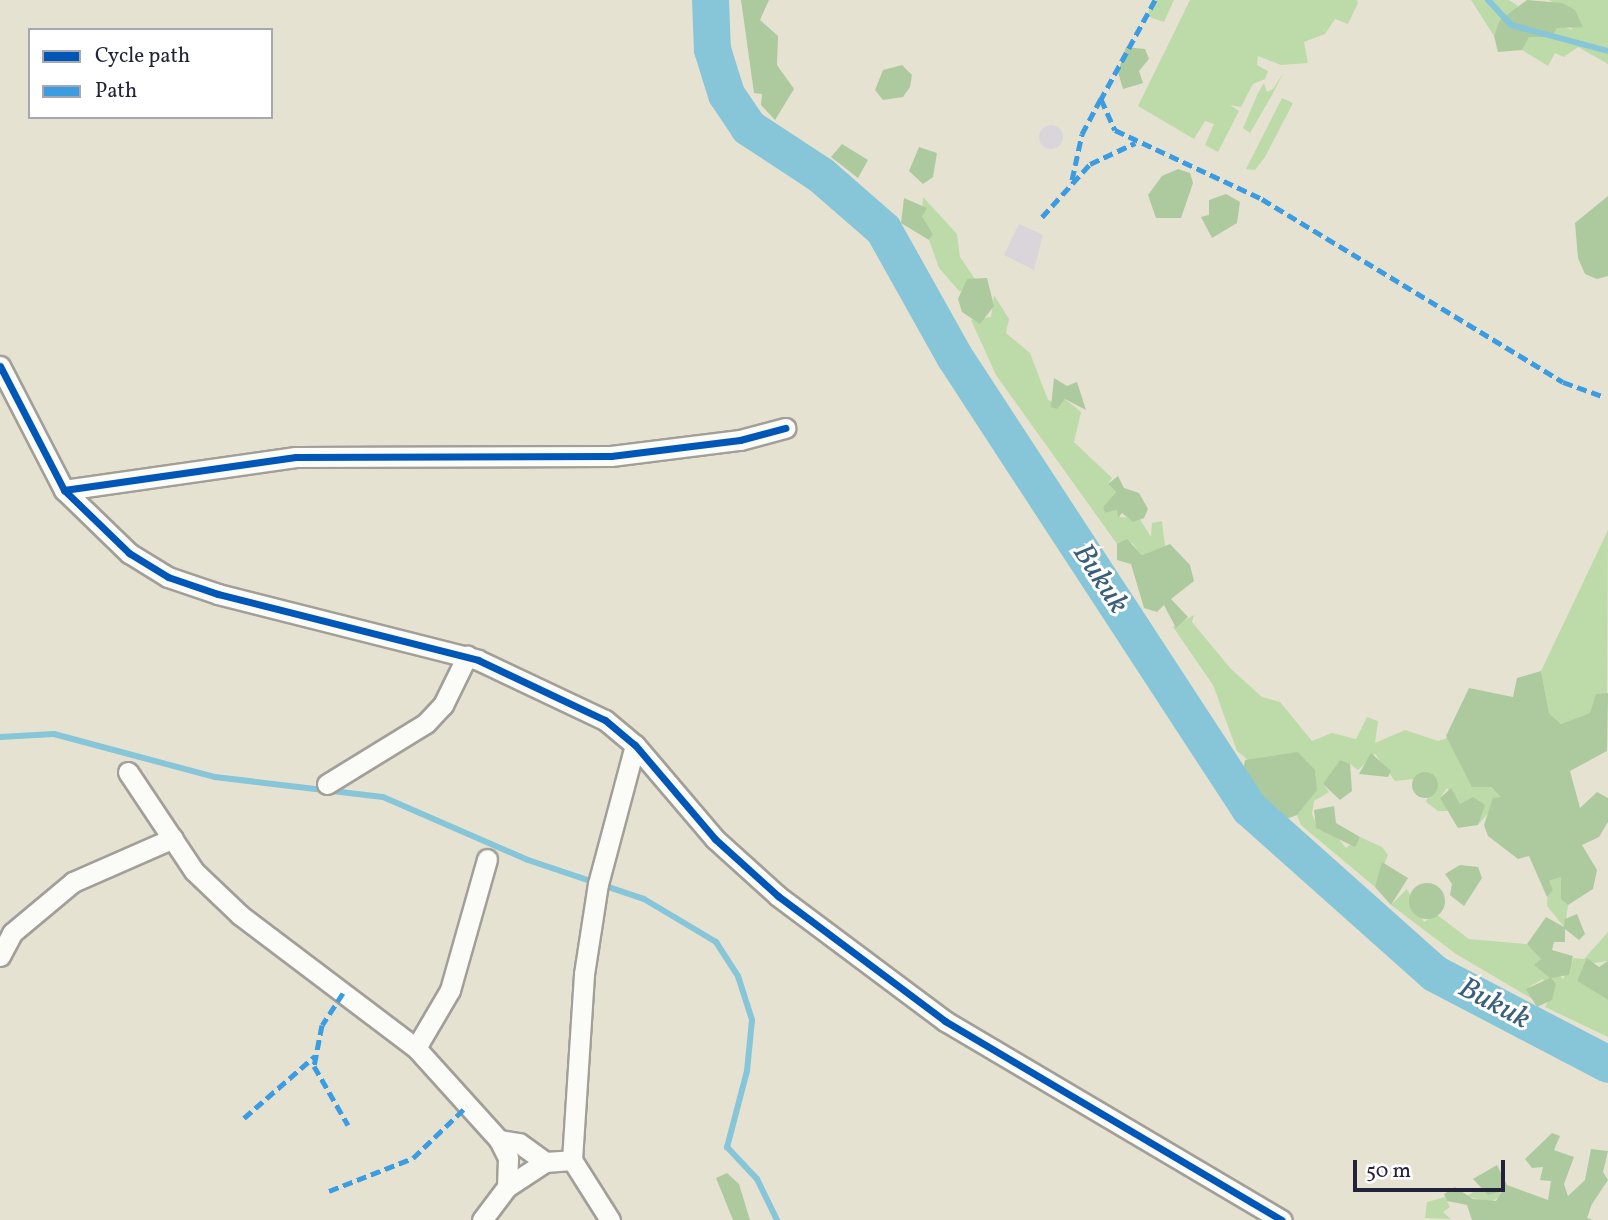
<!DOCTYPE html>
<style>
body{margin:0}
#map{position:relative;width:1608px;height:1220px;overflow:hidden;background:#e6e2d2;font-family:Vollkorn,serif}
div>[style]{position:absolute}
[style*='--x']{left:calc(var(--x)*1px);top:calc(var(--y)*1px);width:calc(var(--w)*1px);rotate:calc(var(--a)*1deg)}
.green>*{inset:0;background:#bddba9}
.forest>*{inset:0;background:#acca9e}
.round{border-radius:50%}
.stream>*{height:6px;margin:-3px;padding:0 3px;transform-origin:3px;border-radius:3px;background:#86c6d8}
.river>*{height:37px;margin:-18.5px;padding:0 18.5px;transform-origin:18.5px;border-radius:18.5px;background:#86c6d8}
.building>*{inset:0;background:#d9d5da}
.roads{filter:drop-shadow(2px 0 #a29f99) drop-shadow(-2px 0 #a29f99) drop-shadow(0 2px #a29f99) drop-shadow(0 -2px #a29f99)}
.street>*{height:19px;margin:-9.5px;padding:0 9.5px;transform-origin:9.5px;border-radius:9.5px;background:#fbfbf8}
.quiet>*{height:5px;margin-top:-2.5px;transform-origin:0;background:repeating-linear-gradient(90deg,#3c9ce2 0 10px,transparent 0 15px)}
.cycleway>*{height:7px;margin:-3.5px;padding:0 3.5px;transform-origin:3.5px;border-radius:3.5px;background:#0057b8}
span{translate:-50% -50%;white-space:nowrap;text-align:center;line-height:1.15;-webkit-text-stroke:6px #fff;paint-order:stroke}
.water-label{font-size:30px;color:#3a5f7b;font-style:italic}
.legend{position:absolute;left:28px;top:28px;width:245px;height:91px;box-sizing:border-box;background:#fff;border:2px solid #a7a7b1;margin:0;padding:9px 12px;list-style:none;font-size:21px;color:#22223b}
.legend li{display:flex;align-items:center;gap:14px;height:35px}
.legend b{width:35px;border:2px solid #a7a7b1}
.scale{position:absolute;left:1353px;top:1160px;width:152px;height:32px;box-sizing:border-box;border:4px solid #22223b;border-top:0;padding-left:9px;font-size:21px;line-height:24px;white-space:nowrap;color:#22223b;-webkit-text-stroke:5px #fff;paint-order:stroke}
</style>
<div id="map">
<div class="green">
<i style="clip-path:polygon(1155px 0,1174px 0,1164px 22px,1146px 16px)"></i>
<i style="clip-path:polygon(1190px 0,1357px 0,1358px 3px,1348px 24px,1335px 19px,1325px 34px,1304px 42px,1308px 63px,1281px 65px,1258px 56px,1257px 65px,1268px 71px,1265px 79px,1253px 84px,1241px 107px,1230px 105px,1239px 111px,1218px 152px,1205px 145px,1214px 124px,1205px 121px,1194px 139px,1138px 106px)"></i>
<i style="clip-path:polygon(1471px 0,1509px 0,1518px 6px,1509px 18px,1504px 15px,1494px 36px)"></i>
<i style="clip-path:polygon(1549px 0,1608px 0,1608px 64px,1578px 47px,1564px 57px,1555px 53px,1548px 66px,1522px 50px,1529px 36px,1563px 26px,1572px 30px,1565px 9px)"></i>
<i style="clip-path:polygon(1284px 72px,1272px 95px,1250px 133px,1243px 128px,1258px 93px,1264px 83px,1267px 92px,1273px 89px)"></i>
<i style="clip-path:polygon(1282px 98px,1293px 103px,1265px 157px,1255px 170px,1246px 169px)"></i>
<i style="clip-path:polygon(923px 197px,957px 234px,960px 257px,975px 279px,960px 292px,939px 268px,929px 240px,933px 234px,922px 216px)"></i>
<i style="clip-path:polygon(994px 295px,1009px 319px,1006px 333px,1030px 353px,1048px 400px,1059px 404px,1065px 399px,1081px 412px,1074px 442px,1112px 478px,1108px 484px,1116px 492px,1103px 507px,1105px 513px,1117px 510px,1119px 517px,1139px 518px,1151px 537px,1152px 523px,1162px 521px,1165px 546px,1142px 555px,1132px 543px,1117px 544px,996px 375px,971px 320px,991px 317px)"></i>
<i style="clip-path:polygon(1608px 530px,1607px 696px,1595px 701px,1591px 713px,1561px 724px,1549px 713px,1541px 671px)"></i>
<i style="clip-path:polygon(1194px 615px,1192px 622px,1231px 669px,1262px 697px,1280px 702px,1312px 741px,1332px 733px,1356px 739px,1367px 717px,1378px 721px,1375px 743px,1405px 730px,1438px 741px,1450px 737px,1465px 766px,1502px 797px,1478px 825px,1481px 804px,1460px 804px,1447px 788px,1440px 798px,1452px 811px,1438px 811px,1426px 802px,1435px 777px,1395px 781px,1375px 754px,1358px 770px,1350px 764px,1331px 774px,1323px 784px,1329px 792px,1314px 801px,1312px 814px,1319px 830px,1334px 833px,1346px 848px,1360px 837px,1382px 847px,1388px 855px,1375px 887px,1301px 825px,1297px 815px,1316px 775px,1307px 761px,1291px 754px,1248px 760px,1237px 751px,1213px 685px,1173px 627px)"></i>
<i style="clip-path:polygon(1561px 877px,1568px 905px,1565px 928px,1547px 906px,1549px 881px)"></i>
<i style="clip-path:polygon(1407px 889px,1424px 922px,1436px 914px,1469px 939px,1527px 944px,1563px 979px,1574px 958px,1584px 959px,1608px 932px,1608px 961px,1593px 963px,1577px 981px,1608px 1000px,1608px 1037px,1545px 1007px,1551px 995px,1543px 979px,1529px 987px,1534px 1000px,1456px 954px,1391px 905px)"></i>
<i style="clip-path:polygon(1479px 1188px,1499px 1189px,1501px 1196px,1489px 1203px,1467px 1196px)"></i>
<i style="clip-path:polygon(1445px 1197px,1450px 1207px,1443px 1212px,1451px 1219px,1425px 1218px,1427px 1202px)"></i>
</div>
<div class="forest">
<i style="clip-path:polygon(741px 0,769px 0,760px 20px,778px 36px,777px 65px,794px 89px,775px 120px,761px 105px,762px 94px,754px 93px)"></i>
<i style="clip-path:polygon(1527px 0,1562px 3px,1575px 10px,1583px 27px,1557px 28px,1551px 37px,1529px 37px,1522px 50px,1498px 52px,1494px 36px,1500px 20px)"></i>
<i style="clip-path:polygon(1126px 47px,1145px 49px,1149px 59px,1139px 71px,1143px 83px,1123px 89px,1118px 72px)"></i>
<i style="clip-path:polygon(902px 65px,912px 75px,910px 87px,903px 97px,883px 100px,875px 90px,883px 70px)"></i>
<i style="clip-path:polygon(842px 144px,868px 160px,858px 178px,831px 157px)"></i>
<i style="clip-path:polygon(919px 147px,937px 153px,933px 177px,923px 184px,909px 171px)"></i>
<i style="clip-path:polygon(1178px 169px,1190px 173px,1193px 183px,1181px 218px,1156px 218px,1148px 195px,1162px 176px)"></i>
<i style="clip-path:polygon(1226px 194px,1240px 202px,1237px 223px,1212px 238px,1201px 217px,1209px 215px,1209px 200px)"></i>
<i style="clip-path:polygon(1608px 196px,1608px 276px,1597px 279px,1585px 274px,1578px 258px,1575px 223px)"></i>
<i style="clip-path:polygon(904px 198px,927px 208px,922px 216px,933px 234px,929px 240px,901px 223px)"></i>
<i style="clip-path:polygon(987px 278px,994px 306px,980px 324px,962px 312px,958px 299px,967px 279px)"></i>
<i style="clip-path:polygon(1054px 378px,1067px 386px,1077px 382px,1086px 410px,1065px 399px,1057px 409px,1051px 407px)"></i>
<i style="clip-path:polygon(1118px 476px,1124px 488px,1139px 493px,1148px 509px,1144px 518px,1133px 522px,1122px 513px,1118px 518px,1117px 510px,1105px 513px,1103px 507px,1116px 492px,1108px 484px)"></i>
<i style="clip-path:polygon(1127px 539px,1142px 555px,1170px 544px,1190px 565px,1194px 581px,1171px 599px,1188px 617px,1176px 628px,1164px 605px,1157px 612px,1144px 608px,1131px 564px,1117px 560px,1117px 544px)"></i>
<i style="clip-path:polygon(1541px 671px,1549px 713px,1561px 724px,1590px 713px,1596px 694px,1608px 693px,1607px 751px,1570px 771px,1580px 808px,1597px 792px,1608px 798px,1608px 822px,1599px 837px,1582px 845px,1597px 870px,1593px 889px,1568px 905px,1561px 899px,1561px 877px,1549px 881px,1553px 890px,1547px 897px,1529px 856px,1518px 859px,1488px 836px,1484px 825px,1493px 798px,1501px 797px,1491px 787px,1472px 787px,1446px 736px,1469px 688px,1513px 697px,1517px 678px)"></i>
<i style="clip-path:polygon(1298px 752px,1315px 770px,1317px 790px,1297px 815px,1286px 819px,1264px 812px,1241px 783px,1245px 760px)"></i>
<i style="clip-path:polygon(1371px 753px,1391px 771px,1388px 777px,1359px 774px)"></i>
<i style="clip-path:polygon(1340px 760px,1350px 764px,1352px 791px,1340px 800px,1323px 784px)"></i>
<i class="round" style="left:1412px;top:772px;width:26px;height:26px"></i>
<i style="clip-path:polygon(1451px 788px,1460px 804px,1473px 797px,1485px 805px,1478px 825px,1458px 828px,1440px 798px)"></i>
<i style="clip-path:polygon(1334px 806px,1336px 823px,1360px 837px,1355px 847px,1316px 828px,1314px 810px)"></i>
<i style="clip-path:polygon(1382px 862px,1408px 878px,1391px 905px,1375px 887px)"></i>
<i style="clip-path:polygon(1460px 865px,1478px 867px,1482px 878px,1464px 906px,1450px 895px,1452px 884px,1445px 874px)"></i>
<i class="round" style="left:1409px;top:883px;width:36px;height:36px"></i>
<i style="clip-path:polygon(1577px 914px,1585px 934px,1579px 940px,1565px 929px,1565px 942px,1554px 942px,1552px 950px,1573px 956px,1569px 975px,1551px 978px,1556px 984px,1552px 1000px,1537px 1007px,1526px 989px,1550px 978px,1534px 965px,1541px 959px,1527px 944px,1546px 917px,1564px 927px,1565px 919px)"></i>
<i style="clip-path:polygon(1587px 958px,1599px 967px,1608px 961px,1608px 1000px,1577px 981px)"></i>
<i style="clip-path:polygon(1552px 1133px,1560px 1136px,1554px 1150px,1574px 1157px,1564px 1184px,1568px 1196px,1585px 1180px,1591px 1149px,1608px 1151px,1603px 1172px,1608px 1180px,1592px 1204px,1587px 1218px,1593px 1220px,1472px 1220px,1467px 1205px,1447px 1201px,1444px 1194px,1455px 1187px,1473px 1199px,1496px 1201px,1502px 1191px,1488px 1195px,1473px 1179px,1497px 1165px,1507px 1185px,1548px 1200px,1551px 1181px,1540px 1180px,1543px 1167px,1532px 1168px,1525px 1159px)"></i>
<i style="clip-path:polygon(727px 1173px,739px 1184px,750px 1220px,733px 1220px,716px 1178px)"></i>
</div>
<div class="stream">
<i style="--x:1488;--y:0;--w:34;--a:47"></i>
<i style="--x:1511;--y:25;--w:100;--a:15"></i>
<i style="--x:0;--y:737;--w:54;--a:-3.2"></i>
<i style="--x:54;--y:734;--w:167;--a:15"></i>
<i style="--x:215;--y:777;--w:169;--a:6.8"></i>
<i style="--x:383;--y:797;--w:158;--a:23.5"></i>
<i style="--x:528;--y:860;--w:122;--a:18.6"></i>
<i style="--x:644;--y:899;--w:84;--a:30.8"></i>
<i style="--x:716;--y:942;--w:40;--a:57.1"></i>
<i style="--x:738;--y:976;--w:46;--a:72.3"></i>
<i style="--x:752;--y:1020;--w:51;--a:95.6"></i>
<i style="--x:747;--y:1071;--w:79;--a:104.7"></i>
<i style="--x:727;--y:1147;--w:44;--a:46.8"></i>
<i style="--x:757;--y:1179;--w:46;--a:64"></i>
</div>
<div class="river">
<i style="--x:710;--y:0;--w:49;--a:87.7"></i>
<i style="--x:712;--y:49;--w:47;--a:72.7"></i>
<i style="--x:726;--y:94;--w:40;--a:56"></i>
<i style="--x:748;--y:127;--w:87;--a:33.3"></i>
<i style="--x:821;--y:175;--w:82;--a:41.1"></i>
<i style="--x:883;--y:229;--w:145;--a:60.8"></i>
<i style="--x:954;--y:356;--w:540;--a:56.87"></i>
<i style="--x:1249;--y:808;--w:248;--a:41.7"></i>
<i style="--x:1434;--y:973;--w:196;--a:27.6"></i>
</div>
<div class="building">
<i class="round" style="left:1039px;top:125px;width:24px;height:24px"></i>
<i style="clip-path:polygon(1019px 224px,1043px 235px,1034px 270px,1004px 255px)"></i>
</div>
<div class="roads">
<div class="street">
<i style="--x:0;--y:366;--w:140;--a:62.7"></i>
<i style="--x:64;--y:490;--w:91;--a:44.1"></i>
<i style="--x:129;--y:553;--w:46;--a:31.6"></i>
<i style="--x:168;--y:577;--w:53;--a:18.8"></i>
<i style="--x:218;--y:594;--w:268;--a:14.2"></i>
<i style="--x:478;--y:660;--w:140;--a:25.3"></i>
<i style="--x:605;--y:720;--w:39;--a:40"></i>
<i style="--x:635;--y:745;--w:123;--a:49.6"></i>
<i style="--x:715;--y:839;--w:85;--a:42.1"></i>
<i style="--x:778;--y:896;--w:209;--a:36.8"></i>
<i style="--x:945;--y:1021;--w:391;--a:30.6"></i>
<i style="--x:64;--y:490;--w:234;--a:-8.1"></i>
<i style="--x:296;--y:457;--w:315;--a:-0.2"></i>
<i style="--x:611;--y:456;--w:130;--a:-7.1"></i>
<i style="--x:740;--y:440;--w:47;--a:-14.9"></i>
<i style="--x:128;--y:772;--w:119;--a:56.3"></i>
<i style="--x:194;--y:871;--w:64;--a:43.7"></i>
<i style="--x:240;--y:915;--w:221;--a:37.1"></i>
<i style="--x:416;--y:1048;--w:124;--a:47.9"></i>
<i style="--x:499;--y:1140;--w:20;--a:9"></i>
<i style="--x:519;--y:1143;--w:32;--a:36"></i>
<i style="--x:545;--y:1162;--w:27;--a:-4"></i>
<i style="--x:327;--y:784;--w:116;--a:-31.6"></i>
<i style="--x:426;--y:723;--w:25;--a:-47"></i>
<i style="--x:443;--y:705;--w:55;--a:-63.9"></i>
<i style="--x:0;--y:956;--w:26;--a:-62"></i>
<i style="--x:12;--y:933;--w:80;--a:-39.9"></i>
<i style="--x:73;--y:882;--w:109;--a:-23.7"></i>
<i style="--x:416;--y:1048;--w:67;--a:-59.6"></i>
<i style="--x:450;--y:990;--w:136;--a:-74.2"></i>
<i style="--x:499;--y:1140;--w:20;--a:63"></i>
<i style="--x:508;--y:1158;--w:29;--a:92"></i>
<i style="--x:482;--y:1220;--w:41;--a:-52.9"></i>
<i style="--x:507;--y:1187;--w:45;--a:-33.3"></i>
<i style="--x:610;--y:1220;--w:71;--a:-122.3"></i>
<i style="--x:572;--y:1160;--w:186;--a:-86.3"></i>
<i style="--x:584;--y:974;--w:91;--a:-81.2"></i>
<i style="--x:598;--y:884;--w:144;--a:-75.1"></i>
</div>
</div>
<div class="quiet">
<i style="--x:1155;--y:0;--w:113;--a:118.6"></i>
<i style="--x:1101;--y:99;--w:34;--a:66"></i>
<i style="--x:1115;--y:130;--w:162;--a:25.1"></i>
<i style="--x:1262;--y:199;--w:352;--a:31.3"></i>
<i style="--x:1563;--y:382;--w:41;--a:19.7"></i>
<i style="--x:1072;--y:180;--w:47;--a:-77.7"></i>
<i style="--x:1082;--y:134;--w:40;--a:-62"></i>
<i style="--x:1042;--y:217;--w:72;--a:-47.8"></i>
<i style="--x:1090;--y:164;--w:50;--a:-25"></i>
<i style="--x:343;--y:993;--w:38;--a:123"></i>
<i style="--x:322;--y:1025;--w:42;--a:101"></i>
<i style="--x:314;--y:1066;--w:68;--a:60"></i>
<i style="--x:244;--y:1118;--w:94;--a:-41.1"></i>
<i style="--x:329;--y:1191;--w:90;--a:-21.4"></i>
<i style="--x:413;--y:1158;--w:75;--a:-43.9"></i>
</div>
<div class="cycleway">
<i style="--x:0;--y:366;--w:140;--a:62.7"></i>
<i style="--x:64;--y:490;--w:91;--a:44.1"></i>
<i style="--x:129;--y:553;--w:46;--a:31.6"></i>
<i style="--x:168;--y:577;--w:53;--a:18.8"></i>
<i style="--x:218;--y:594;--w:268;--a:14.2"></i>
<i style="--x:478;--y:660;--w:140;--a:25.3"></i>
<i style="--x:605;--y:720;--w:39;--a:40"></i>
<i style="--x:635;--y:745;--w:123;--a:49.6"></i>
<i style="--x:715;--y:839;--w:85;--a:42.1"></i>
<i style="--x:778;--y:896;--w:209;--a:36.8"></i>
<i style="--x:945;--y:1021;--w:391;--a:30.6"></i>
<i style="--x:64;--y:490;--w:234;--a:-8.1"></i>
<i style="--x:296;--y:457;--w:315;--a:-0.2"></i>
<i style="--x:611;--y:456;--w:130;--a:-7.1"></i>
<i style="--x:740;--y:440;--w:47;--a:-14.9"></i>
</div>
<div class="water-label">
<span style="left:1100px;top:579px;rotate:57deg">Bukuk</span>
<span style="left:1494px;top:1004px;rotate:28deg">Bukuk</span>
</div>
<ul class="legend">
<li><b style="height:9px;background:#0057b8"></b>Cycle path</li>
<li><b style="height:9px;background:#3c9ce2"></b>Path</li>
</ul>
<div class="scale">50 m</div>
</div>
